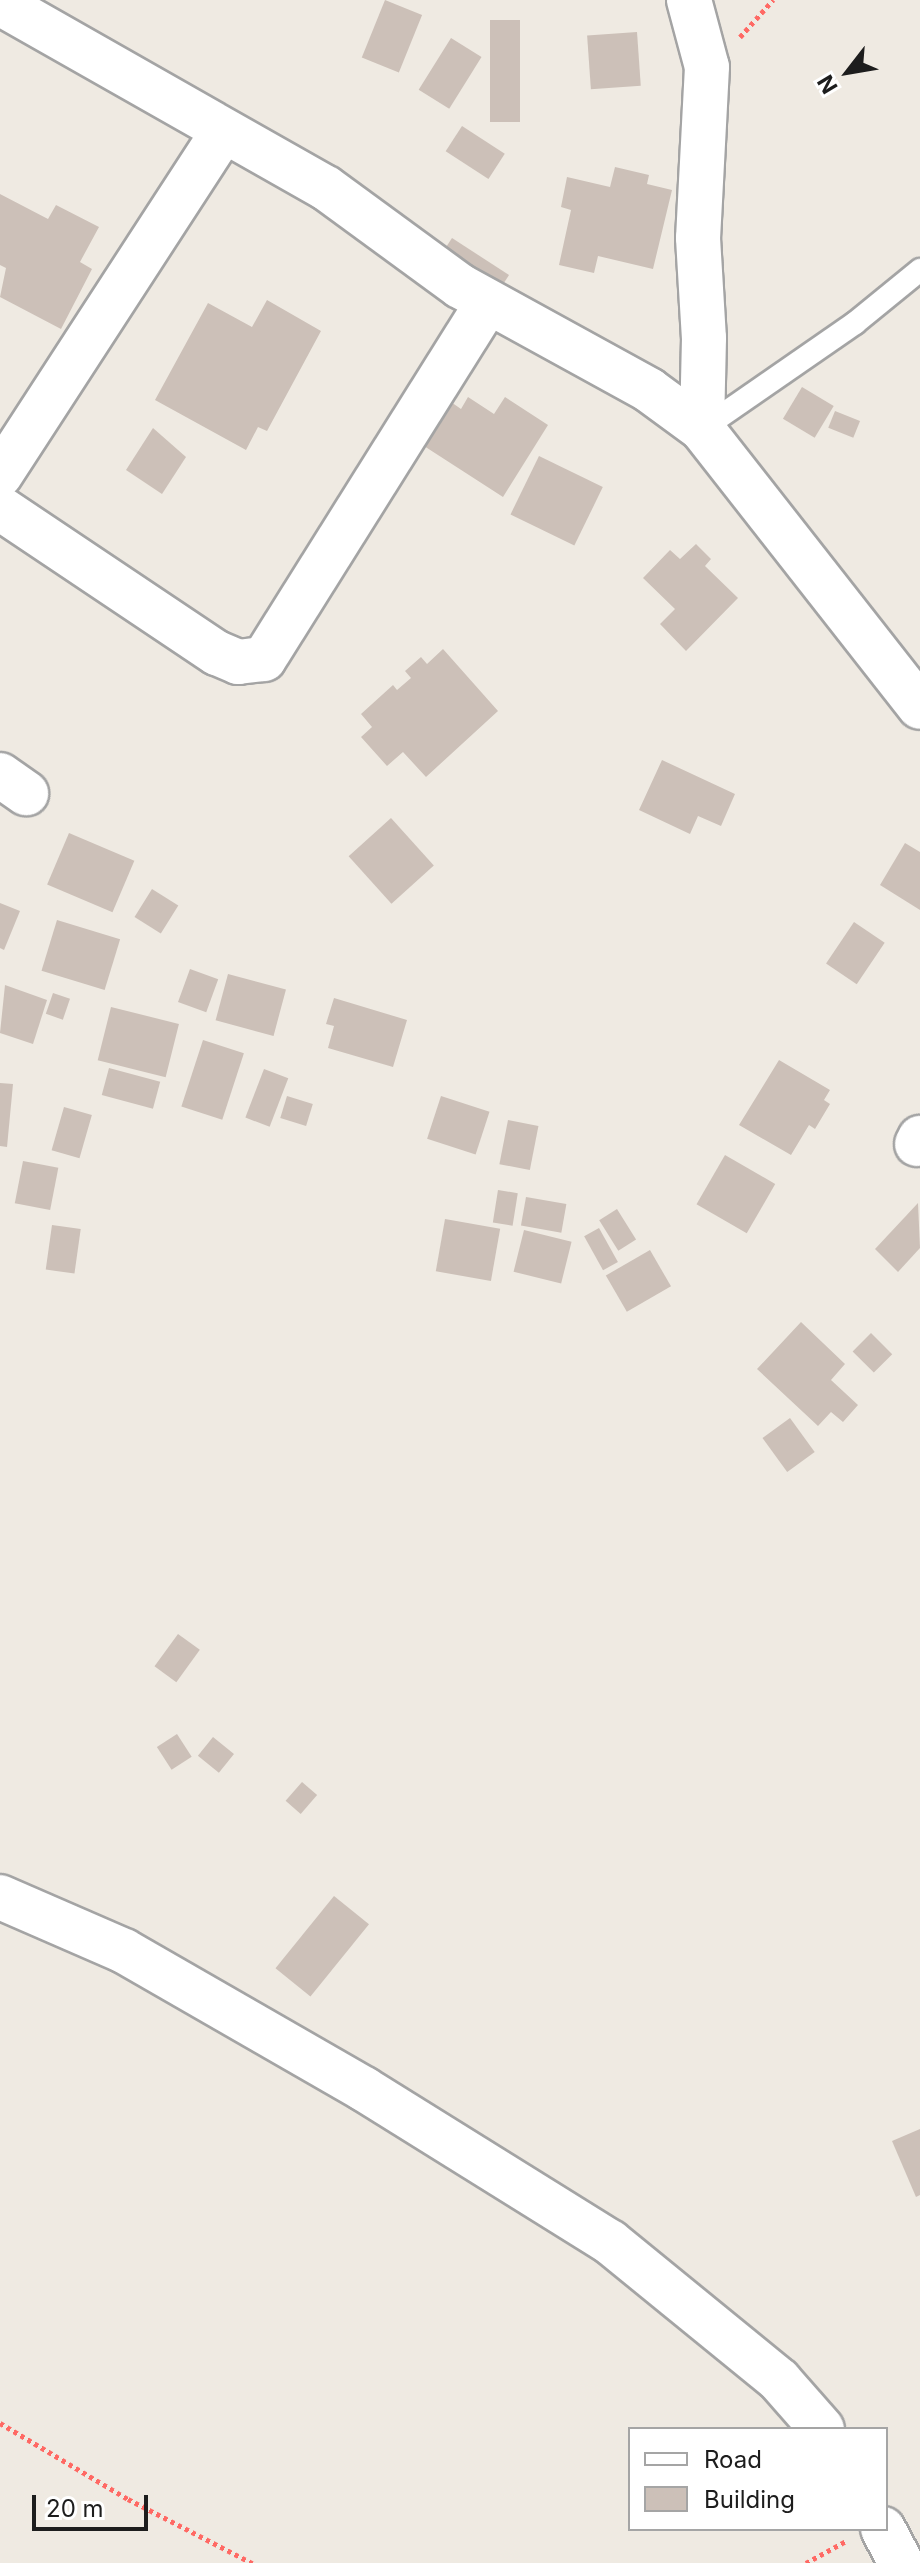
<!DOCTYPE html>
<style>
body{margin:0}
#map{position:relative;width:920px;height:2563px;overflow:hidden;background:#efeae2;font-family:Inter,sans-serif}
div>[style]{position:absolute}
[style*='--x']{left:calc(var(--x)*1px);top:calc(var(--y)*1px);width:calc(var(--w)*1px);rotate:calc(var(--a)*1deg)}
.building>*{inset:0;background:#ccc0b8;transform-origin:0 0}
.path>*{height:5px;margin-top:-2.5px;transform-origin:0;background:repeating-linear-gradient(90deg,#ff6964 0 4px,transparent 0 8px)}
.roads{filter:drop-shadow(2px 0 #a4a4a4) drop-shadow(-2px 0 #a4a4a4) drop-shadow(0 2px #a4a4a4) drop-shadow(0 -2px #a4a4a4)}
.service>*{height:22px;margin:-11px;padding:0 11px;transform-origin:11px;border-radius:11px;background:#fff}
.minor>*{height:44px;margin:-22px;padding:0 22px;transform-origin:22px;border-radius:22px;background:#fff}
span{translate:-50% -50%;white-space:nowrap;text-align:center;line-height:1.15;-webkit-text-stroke:7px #fff;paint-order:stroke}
.legend{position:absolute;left:628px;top:2427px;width:260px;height:104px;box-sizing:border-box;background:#fff;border:2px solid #a5a5a5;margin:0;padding:10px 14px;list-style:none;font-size:24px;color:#1d1d1d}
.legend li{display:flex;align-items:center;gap:16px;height:40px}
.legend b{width:40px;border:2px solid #a5a5a5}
.north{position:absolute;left:808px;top:32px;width:80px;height:80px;-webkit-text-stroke:6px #fff;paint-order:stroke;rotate:239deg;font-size:22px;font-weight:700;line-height:32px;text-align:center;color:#1d1d1d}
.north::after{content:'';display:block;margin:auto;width:28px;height:36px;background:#1d1d1d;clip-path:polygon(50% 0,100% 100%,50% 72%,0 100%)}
.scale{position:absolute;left:32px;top:2495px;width:116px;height:36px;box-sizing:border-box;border:4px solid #1d1d1d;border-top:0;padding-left:10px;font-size:24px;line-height:28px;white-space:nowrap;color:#1d1d1d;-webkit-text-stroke:6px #fff;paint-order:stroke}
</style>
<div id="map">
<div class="building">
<i style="left:385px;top:0;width:40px;height:62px;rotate:22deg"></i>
<i style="left:490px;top:20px;width:30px;height:102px"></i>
<i style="left:637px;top:32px;width:54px;height:50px;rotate:86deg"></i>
<i style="left:451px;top:38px;width:36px;height:61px;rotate:32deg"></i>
<i style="left:462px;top:126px;width:51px;height:30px;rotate:33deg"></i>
<i style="clip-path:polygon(615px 167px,649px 175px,647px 184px,672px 190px,653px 269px,598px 256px,594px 273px,559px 265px,571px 210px,561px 207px,567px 177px,610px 187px)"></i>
<i style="clip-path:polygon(0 194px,48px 219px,56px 205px,99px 227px,80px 262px,92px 269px,61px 329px,0 297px,6px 268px,0 265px)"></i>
<i style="left:452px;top:238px;width:68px;height:23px;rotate:33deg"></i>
<i style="clip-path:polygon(267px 300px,321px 331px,267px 431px,258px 427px,246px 450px,155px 400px,208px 303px,252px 327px)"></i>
<i style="left:802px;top:387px;width:37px;height:37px;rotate:31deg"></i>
<i style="clip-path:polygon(468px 397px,494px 414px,505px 397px,548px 425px,503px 497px,424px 446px,451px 402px,461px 409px)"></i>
<i style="left:835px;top:411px;width:27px;height:18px;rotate:22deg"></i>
<i style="clip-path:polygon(153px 428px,186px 457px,162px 494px,126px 470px)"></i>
<i style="left:539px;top:456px;width:71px;height:65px;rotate:26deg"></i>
<i style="clip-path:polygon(696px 544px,711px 559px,705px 566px,738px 598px,686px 651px,660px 624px,675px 609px,643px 578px,670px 550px,680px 559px)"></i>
<i style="clip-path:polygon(443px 649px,498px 711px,426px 777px,403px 752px,387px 766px,361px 737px,372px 727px,361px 714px,393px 685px,397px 690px,411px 678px,405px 671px,421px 657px,427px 664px)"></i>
<i style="clip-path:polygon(662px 760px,735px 794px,721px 826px,698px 816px,690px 834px,639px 810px)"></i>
<i style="left:391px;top:818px;width:64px;height:57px;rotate:48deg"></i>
<i style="left:69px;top:833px;width:71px;height:56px;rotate:23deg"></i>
<i style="clip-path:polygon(905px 843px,920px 852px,920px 910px,880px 885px)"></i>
<i style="left:152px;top:889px;width:31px;height:33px;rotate:32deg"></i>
<i style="clip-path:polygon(0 903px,20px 911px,4px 950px,0 948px)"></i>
<i style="left:57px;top:920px;width:66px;height:53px;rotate:17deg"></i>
<i style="left:854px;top:922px;width:37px;height:50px;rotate:34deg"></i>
<i style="left:190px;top:969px;width:30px;height:35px;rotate:20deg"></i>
<i style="left:228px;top:974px;width:60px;height:48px;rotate:15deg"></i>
<i style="clip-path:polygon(5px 985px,47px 1000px,33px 1044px,0 1033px)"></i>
<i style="left:53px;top:993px;width:18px;height:22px;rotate:19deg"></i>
<i style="clip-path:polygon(334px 998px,407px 1020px,393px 1067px,328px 1048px,334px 1026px,326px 1024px)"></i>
<i style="left:111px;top:1007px;width:70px;height:55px;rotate:14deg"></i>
<i style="left:203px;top:1040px;width:43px;height:70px;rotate:18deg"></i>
<i style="clip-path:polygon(779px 1060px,830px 1090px,824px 1100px,830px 1104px,815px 1129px,809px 1125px,791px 1155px,739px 1125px)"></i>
<i style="left:109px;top:1068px;width:53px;height:28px;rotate:15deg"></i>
<i style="left:264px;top:1069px;width:26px;height:52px;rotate:21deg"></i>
<i style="clip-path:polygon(0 1083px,13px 1084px,7px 1147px,0 1146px)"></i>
<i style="left:287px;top:1096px;width:27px;height:23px;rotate:17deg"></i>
<i style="left:441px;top:1096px;width:51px;height:45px;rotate:18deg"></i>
<i style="left:64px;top:1107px;width:29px;height:45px;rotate:16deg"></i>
<i style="left:508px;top:1120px;width:31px;height:45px;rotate:11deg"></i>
<i style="left:725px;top:1155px;width:58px;height:57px;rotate:30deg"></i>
<i style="left:23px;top:1161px;width:36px;height:43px;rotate:11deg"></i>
<i style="left:498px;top:1190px;width:20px;height:33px;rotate:9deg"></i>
<i style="left:526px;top:1197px;width:41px;height:29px;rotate:10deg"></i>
<i style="clip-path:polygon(918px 1203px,920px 1248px,898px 1272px,875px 1249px)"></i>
<i style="left:617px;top:1209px;width:36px;height:21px;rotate:58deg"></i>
<i style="left:445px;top:1219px;width:56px;height:53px;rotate:10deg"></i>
<i style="left:52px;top:1225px;width:29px;height:45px;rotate:8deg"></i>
<i style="left:599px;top:1228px;width:39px;height:17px;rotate:61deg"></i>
<i style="left:524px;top:1230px;width:49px;height:43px;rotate:14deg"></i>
<i style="left:650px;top:1250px;width:42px;height:51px;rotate:60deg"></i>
<i style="clip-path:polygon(801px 1322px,845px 1364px,831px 1380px,858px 1405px,843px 1422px,831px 1412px,818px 1426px,757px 1369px)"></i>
<i style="left:871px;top:1333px;width:30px;height:26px;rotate:45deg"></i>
<i style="left:790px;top:1418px;width:42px;height:34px;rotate:54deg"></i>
<i style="left:178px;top:1634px;width:27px;height:40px;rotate:36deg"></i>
<i style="left:177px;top:1734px;width:27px;height:24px;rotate:57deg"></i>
<i style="left:213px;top:1737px;width:27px;height:24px;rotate:39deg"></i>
<i style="left:302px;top:1782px;width:20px;height:25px;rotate:41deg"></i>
<i style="left:334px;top:1896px;width:45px;height:93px;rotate:39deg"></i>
<i style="clip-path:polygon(920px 2129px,920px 2195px,916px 2197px,892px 2141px)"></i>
</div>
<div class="path">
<i style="--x:740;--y:37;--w:50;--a:-48.3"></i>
<i style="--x:0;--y:2423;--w:149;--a:30.7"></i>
<i style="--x:128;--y:2499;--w:140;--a:27.3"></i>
<i style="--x:806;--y:2563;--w:46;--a:-28.8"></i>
</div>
<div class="roads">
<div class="service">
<i style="--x:702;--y:429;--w:186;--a:-34.7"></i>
<i style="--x:855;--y:323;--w:84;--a:-39.2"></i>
</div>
<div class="minor">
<i style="--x:689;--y:0;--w:69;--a:75"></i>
<i style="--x:707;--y:67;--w:171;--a:93"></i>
<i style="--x:698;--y:238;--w:100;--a:86.6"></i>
<i style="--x:704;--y:338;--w:91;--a:91.3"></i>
<i style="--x:0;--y:3;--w:375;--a:29.6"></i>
<i style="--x:326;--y:188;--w:166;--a:36.2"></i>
<i style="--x:460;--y:286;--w:216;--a:28.8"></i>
<i style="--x:649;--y:390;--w:66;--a:36.3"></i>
<i style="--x:702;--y:429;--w:353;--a:51.9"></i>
<i style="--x:0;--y:475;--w:410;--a:-57"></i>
<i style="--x:0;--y:508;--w:261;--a:33.8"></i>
<i style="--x:217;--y:653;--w:23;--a:23"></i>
<i style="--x:238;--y:662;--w:26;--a:-7"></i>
<i style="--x:264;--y:659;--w:421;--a:-57.9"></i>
<i style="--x:0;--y:775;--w:32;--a:35"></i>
<i style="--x:917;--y:1144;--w:7;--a:-63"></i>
<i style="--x:0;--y:1897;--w:135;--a:23.5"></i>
<i style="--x:124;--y:1951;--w:277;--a:29.9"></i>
<i style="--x:364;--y:2089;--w:290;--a:31.9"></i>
<i style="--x:610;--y:2242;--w:218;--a:39.2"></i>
<i style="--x:779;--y:2380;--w:65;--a:48.7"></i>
<i style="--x:883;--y:2529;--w:38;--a:62"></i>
</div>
</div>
<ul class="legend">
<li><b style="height:10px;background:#fff"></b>Road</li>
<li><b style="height:22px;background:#ccc0b8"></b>Building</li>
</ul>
<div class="north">N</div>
<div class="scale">20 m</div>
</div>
